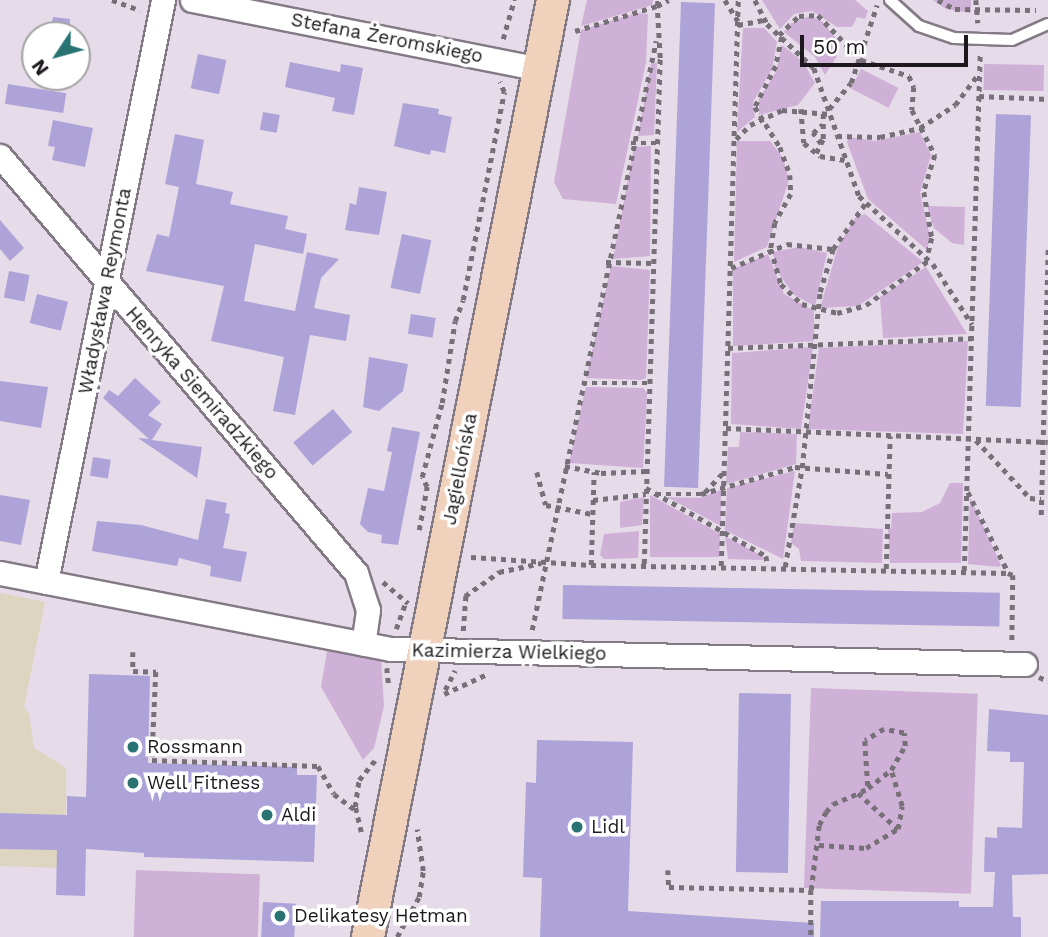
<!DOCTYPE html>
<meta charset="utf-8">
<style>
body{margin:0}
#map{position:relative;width:1048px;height:937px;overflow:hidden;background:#e6dbe8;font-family:"Work Sans",sans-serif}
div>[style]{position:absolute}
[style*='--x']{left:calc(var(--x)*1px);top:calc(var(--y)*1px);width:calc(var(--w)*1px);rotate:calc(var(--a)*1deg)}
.industrial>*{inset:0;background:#ded5c0}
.green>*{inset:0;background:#cfb0d7;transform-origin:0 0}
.building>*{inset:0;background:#ada3d8;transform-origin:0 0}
.path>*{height:4.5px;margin-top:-2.25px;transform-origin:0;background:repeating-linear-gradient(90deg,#777079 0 5px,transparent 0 10px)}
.roads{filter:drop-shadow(2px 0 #837a86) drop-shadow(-2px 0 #837a86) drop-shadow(0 2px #837a86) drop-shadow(0 -2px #837a86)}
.lane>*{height:10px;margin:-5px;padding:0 5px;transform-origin:5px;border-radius:5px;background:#fff}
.street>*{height:23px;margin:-11.5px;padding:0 11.5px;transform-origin:11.5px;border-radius:11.5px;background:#fff}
.secondary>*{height:32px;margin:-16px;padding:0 16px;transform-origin:16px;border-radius:16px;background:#f0d1bc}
.dots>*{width:19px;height:19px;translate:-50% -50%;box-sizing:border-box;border:4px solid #fff;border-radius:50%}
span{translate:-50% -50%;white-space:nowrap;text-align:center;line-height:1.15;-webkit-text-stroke:7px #fff;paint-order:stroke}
.street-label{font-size:19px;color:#1c181d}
.poi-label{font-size:19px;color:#1c181d}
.left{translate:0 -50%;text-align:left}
.north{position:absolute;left:21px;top:21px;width:70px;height:70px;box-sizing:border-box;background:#fff;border:2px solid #a4a3a5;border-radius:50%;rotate:234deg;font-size:19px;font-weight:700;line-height:28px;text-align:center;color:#1c181d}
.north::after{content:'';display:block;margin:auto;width:24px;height:32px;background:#297373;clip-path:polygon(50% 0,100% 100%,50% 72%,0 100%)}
.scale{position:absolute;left:800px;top:35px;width:168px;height:32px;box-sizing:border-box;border:4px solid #1c181d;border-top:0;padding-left:9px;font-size:21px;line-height:24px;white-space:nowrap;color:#1c181d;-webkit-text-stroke:5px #fff;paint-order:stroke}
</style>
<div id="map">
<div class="industrial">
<i style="clip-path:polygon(0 593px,45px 602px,24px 707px,29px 714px,34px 748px,66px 768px,66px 850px,60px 868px,0 866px)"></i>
</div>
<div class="green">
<i style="clip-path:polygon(587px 0,653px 0,652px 5px,581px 26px)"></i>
<i style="clip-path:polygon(762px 0,855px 0,868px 11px,865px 19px,857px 17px,852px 27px,837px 27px,812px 11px,794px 14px,780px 29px)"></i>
<i style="clip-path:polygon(933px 0,971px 0,971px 13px,946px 9px)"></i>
<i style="clip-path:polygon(637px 13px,648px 14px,646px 62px,616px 204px,563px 199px,554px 182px,581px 30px)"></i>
<i style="clip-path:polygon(810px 16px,823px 22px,837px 40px,837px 56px,825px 75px,815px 57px,784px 32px,790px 24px)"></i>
<i style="clip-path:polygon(743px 28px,764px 28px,777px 42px,772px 69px,753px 102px,755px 117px,737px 132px)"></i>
<i style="clip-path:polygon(782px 45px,803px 62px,815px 83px,798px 105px,759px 115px,759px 98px,776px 72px)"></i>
<i style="clip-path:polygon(651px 63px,657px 63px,654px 135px,638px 136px)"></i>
<i style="left:984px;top:64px;width:60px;height:26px;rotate:1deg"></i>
<i style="left:861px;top:69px;width:42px;height:22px;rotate:27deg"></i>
<i style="clip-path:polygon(920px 132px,931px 155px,920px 193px,930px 236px,927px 250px,868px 199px,847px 142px,849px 137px,875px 141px)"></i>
<i style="clip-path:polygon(737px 141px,770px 141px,783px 158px,789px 180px,767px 247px,734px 262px)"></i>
<i style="clip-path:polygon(651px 146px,650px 256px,613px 259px,634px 147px)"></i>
<i style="clip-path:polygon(927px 206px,965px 207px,964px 245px,952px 243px,934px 228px)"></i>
<i style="clip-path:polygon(865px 214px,923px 262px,858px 306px,820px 308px,838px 247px,855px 218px)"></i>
<i style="clip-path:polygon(799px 247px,827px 253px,815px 306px,794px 295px,775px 268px,773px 252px)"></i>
<i style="clip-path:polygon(768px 254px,784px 294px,814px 311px,814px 341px,733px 346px,733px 269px)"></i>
<i style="clip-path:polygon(611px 266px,650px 270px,646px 378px,641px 380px,586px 378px)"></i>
<i style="clip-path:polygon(926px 267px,967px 334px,883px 338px,880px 297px)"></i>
<i style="clip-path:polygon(968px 341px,963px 434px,808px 429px,819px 348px)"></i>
<i style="clip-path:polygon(813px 347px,801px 429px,731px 424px,732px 353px)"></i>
<i style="clip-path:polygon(586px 387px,643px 388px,647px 393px,643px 468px,569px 463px)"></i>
<i style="clip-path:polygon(740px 432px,797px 434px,796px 464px,726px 484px,728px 447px,739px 447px)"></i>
<i style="clip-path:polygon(795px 471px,783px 559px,725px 530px,727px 488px)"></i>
<i style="clip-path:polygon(950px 483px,963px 483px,961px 563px,890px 563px,888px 529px,891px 529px,892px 513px,922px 512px,940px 503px)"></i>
<i style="clip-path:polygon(721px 490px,721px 526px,667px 497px,700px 498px)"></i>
<i style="clip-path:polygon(650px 495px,720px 534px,719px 557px,650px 557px)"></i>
<i style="clip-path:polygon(644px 497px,642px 525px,620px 528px,620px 502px)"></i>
<i style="clip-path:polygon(970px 497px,1001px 565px,999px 567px,968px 564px)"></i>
<i style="clip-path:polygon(794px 523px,883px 529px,882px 563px,801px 561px,799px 549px,791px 543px)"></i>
<i style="clip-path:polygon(639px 531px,638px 558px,604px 559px,600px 555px,604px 534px)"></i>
<i style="clip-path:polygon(725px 536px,762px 556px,763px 560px,728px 559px)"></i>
<i style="clip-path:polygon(327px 651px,381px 659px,384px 706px,374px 748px,363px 760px,321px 687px)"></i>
<i style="left:811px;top:688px;width:167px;height:200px;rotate:2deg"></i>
<i style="left:136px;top:870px;width:124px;height:67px;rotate:2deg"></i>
</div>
<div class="building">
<i style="left:681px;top:2px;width:34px;height:485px;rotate:2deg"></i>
<i style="clip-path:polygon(53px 17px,70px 19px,69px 35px,50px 35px)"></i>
<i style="left:198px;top:54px;width:29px;height:35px;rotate:12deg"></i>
<i style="clip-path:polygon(290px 62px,340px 72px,341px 64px,363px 68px,354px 115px,332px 111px,335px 98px,285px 87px)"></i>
<i style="left:8px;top:84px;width:59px;height:20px;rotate:9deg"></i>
<i style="clip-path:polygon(403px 103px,439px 109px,438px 114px,452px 117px,445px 153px,431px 150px,430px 155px,394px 146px)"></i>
<i style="left:263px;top:112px;width:17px;height:18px;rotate:10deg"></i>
<i style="left:996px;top:114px;width:35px;height:292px;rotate:2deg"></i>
<i style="clip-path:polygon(53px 120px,93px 128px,85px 167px,52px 160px,55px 147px,48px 146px)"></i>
<i style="clip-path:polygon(175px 134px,204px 140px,196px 184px,233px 192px,230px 204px,288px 216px,285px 229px,307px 234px,303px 254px,255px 244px,244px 301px,295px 311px,307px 252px,339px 259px,321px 278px,314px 308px,350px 315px,346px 341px,310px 335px,295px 415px,273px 411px,284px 357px,211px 341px,224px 286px,146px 271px,157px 234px,169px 237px,179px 187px,165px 184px)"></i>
<i style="clip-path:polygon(359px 187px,387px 192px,379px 235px,345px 230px,350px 203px,356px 205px)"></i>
<i style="clip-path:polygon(0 220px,24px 248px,10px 261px,0 249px)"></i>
<i style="left:402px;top:234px;width:30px;height:55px;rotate:12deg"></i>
<i style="left:9px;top:271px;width:21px;height:27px;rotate:11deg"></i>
<i style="left:37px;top:294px;width:32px;height:30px;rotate:14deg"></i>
<i style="left:411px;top:314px;width:25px;height:20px;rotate:9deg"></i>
<i style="clip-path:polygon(369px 357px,408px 364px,403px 391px,379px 411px,363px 407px)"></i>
<i style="clip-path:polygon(135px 378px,161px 402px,148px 415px,162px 424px,152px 440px,202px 447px,197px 478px,138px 438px,149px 439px,103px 398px,109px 390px,118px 396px)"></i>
<i style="clip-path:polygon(0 381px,48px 387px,41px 428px,0 421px)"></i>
<i style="left:333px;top:409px;width:30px;height:52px;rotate:50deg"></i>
<i style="clip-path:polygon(392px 427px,420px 432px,398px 545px,381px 543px,382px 535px,368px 532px,360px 524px,368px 488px,384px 491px,392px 452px,387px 451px)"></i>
<i style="left:93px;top:457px;width:18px;height:19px;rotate:9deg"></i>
<i style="clip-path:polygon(0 495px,30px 500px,21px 545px,0 541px)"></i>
<i style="clip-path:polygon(206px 499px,227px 503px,225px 513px,230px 514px,223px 548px,247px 552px,241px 582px,210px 576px,211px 566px,179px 558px,177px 566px,92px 551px,97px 521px,141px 525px,198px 540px)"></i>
<i style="left:563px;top:585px;width:437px;height:34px;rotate:1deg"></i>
<i style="clip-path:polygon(89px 674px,150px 676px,148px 763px,297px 767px,297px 775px,317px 775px,314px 862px,144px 857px,144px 853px,86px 849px,85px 896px,56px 895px,57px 850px,0 849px,0 813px,67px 815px,67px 796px,86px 797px)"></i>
<i style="left:739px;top:693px;width:52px;height:179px;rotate:1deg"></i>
<i style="clip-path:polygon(989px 709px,1048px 715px,1048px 874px,1012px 875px,1013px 917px,1021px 917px,1021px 937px,820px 937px,821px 901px,959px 901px,959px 907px,993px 907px,995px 872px,984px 872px,985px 837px,997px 838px,997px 827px,1022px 828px,1024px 762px,1010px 762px,1010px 752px,987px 751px)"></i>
<i style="clip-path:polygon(537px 740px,633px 742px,628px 911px,814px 923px,814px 937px,540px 937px,542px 878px,523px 877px,526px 782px,536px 783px)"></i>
<i style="left:263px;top:902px;width:33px;height:35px;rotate:3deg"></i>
</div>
<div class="path">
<i style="--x:112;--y:0;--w:30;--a:20"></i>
<i style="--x:725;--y:0;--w:25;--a:58"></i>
<i style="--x:755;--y:0;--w:27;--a:63"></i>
<i style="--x:767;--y:24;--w:64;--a:43.1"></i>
<i style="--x:814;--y:68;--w:136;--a:70.6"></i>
<i style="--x:859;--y:196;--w:100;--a:42.6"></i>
<i style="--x:933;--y:264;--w:72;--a:57"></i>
<i style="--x:938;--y:0;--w:19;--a:28"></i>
<i style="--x:955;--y:9;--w:81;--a:0.7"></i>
<i style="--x:976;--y:0;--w:23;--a:85"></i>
<i style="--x:738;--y:25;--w:26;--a:-11"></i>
<i style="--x:575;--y:31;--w:86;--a:-17"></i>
<i style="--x:657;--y:6;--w:6;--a:-81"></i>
<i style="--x:779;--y:35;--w:28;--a:-44"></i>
<i style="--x:799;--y:16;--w:19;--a:-3"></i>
<i style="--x:818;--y:15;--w:62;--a:46.3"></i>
<i style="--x:861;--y:60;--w:51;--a:18.4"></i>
<i style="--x:909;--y:76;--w:12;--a:66"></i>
<i style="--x:914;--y:87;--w:23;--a:95"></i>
<i style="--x:912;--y:110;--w:51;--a:62.9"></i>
<i style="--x:935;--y:155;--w:39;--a:107"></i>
<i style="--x:924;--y:192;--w:47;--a:80.1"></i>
<i style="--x:932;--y:238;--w:21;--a:104"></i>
<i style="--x:782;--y:37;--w:30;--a:102"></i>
<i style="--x:776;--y:66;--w:46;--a:117.1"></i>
<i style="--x:755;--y:107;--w:47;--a:58"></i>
<i style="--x:780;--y:147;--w:30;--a:70"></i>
<i style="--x:790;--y:175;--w:19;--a:87"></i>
<i style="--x:791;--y:194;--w:33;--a:119"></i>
<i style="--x:775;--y:223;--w:26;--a:99"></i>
<i style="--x:771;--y:249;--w:36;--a:74"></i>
<i style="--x:781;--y:284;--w:29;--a:44"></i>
<i style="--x:802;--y:304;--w:36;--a:14"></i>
<i style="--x:837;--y:313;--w:30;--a:-15"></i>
<i style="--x:866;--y:305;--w:77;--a:-35.5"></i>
<i style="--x:503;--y:39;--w:41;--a:-74.2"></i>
<i style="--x:979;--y:96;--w:69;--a:2.5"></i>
<i style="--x:801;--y:109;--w:34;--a:85"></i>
<i style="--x:804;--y:143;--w:21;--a:39"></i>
<i style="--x:820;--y:156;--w:25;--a:9"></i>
<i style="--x:829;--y:109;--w:34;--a:-50"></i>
<i style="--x:851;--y:83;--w:82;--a:-71.6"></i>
<i style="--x:837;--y:136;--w:43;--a:1.3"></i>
<i style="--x:880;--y:137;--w:41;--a:-12.7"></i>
<i style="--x:920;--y:128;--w:42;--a:-33.3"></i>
<i style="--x:955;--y:105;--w:40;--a:-53"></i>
<i style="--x:736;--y:139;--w:20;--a:-45"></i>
<i style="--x:750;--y:125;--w:35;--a:-25"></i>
<i style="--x:782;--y:110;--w:47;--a:4.9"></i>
<i style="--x:631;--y:143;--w:25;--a:0"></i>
<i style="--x:821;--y:144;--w:14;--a:-126"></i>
<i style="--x:813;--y:133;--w:13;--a:-42"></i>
<i style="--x:816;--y:153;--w:16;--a:-63"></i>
<i style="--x:823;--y:139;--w:26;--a:-90"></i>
<i style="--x:606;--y:262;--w:47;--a:1.2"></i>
<i style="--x:731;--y:268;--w:61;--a:-23.2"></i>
<i style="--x:787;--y:244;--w:46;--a:6.2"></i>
<i style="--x:728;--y:348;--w:244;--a:-2.3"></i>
<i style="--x:582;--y:383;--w:67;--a:0"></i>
<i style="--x:726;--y:428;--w:322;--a:2.5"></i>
<i style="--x:976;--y:440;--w:79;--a:47"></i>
<i style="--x:1030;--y:498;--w:11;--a:5"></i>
<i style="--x:565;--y:466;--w:37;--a:11"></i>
<i style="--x:601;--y:473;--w:45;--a:-2.5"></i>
<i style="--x:537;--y:472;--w:34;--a:75"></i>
<i style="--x:546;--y:505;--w:47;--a:11.1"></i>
<i style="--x:646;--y:488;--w:138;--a:29.5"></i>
<i style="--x:766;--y:556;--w:10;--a:79"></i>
<i style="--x:705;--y:492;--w:26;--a:-47"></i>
<i style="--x:968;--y:492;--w:89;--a:63.4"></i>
<i style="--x:656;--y:494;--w:45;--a:0"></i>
<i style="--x:701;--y:494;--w:98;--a:-16"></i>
<i style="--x:795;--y:467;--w:93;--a:4.3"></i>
<i style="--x:593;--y:500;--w:53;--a:-6.5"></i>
<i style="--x:1041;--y:515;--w:266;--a:-88.5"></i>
<i style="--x:419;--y:530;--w:44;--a:-79.5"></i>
<i style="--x:427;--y:487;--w:11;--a:-117"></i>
<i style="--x:422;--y:477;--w:77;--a:-74.9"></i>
<i style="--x:442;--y:403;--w:83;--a:-81"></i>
<i style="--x:455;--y:321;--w:22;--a:-69"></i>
<i style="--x:463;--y:300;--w:212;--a:-78.8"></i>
<i style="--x:504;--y:92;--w:11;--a:-112"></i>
<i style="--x:471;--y:557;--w:120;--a:3.8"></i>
<i style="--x:591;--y:565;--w:417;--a:1.1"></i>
<i style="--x:1008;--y:573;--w:5;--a:22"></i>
<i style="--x:1013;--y:575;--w:68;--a:90.8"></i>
<i style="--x:644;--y:564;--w:506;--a:-88.19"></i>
<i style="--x:660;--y:58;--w:52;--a:-93.3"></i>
<i style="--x:657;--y:6;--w:13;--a:-27"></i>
<i style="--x:591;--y:565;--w:93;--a:-88.2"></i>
<i style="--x:721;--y:566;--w:566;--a:-88.28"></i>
<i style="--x:785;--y:567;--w:100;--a:-80.3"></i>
<i style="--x:802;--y:468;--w:177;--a:-84.2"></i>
<i style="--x:820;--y:292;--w:45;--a:-73.2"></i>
<i style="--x:833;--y:249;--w:55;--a:-54.6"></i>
<i style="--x:886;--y:569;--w:133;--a:-88.3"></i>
<i style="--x:964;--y:571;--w:518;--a:-88.23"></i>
<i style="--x:383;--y:582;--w:33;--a:40"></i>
<i style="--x:465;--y:596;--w:42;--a:-35.2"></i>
<i style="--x:499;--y:572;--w:43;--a:-12.1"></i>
<i style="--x:396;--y:629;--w:27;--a:-70"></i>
<i style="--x:532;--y:630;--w:602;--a:-78.11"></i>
<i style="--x:463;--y:631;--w:40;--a:-85.7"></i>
<i style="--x:133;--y:652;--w:19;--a:90"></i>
<i style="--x:133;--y:671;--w:23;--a:2"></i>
<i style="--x:156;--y:672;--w:88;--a:92.6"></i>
<i style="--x:152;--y:760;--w:166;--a:2.1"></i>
<i style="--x:318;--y:766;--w:32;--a:60"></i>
<i style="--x:334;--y:794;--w:26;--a:37"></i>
<i style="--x:387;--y:668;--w:19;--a:84"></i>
<i style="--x:1039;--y:677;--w:10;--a:24"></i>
<i style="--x:445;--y:690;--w:22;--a:-63"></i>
<i style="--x:444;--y:694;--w:47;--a:-24.9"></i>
<i style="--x:858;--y:793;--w:54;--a:42"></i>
<i style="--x:361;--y:832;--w:26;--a:-103"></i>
<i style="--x:355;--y:807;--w:27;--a:-82"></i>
<i style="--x:359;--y:780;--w:26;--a:-51"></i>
<i style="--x:819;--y:845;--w:47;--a:3.7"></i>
<i style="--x:866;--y:848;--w:37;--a:-31"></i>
<i style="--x:898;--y:829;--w:23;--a:-80"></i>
<i style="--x:902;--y:806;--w:38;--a:-107"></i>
<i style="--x:668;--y:870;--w:17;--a:87"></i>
<i style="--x:669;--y:887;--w:142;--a:1.2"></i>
<i style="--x:811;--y:890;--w:47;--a:90"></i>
<i style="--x:811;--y:890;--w:65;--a:-83"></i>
<i style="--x:819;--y:825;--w:15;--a:-62"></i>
<i style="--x:826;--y:812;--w:11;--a:-49"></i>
<i style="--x:833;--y:804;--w:30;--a:-23"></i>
<i style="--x:861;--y:792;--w:8;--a:-30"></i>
<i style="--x:868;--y:788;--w:29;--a:-38"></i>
<i style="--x:891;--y:770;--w:28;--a:-60"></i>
<i style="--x:905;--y:746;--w:13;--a:-94"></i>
<i style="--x:904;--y:733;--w:20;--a:-169"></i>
<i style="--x:884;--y:729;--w:22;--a:148"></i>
<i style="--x:865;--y:741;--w:47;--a:86.3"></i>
<i style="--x:397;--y:937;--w:46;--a:-61.2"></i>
<i style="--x:419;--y:897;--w:26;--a:-81"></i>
<i style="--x:423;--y:871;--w:42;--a:-98.1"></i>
</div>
<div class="roads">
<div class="lane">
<i style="--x:890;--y:0;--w:39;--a:42"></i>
<i style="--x:919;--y:26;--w:37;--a:19"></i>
<i style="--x:954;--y:38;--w:58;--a:2"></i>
<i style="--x:1012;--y:40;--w:39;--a:-24"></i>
</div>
<div class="street">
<i style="--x:192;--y:0;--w:355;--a:11.2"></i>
<i style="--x:0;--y:156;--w:548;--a:49.51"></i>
<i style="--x:356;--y:573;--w:39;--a:72"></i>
<i style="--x:368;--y:610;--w:34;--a:98"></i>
<i style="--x:0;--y:573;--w:398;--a:11"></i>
<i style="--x:391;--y:649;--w:634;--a:1.36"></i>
<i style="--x:46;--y:582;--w:594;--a:-78.63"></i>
</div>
<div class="secondary">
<i style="--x:368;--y:937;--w:955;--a:-78.83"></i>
</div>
</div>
<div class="dots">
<i style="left:133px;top:747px;background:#297373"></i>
<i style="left:133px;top:783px;background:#297373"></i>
<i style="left:267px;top:815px;background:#297373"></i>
<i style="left:577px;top:827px;background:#297373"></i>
<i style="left:280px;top:916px;background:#297373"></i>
</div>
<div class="street-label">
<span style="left:387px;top:38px;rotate:11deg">Stefana Żeromskiego</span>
<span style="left:105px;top:291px;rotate:-79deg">Władysława Reymonta</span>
<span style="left:202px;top:393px;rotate:49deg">Henryka Siemiradzkiego</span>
<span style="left:460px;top:469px;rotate:-79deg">Jagiellońska</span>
<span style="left:509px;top:652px;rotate:1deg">Kazimierza Wielkiego</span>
</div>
<div class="poi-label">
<span class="left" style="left:147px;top:747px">Rossmann</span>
<span class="left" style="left:147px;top:783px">Well Fitness</span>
<span class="left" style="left:281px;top:815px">Aldi</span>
<span class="left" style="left:591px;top:827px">Lidl</span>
<span class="left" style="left:294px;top:916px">Delikatesy Hetman</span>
</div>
<div class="north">N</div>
<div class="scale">50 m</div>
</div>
